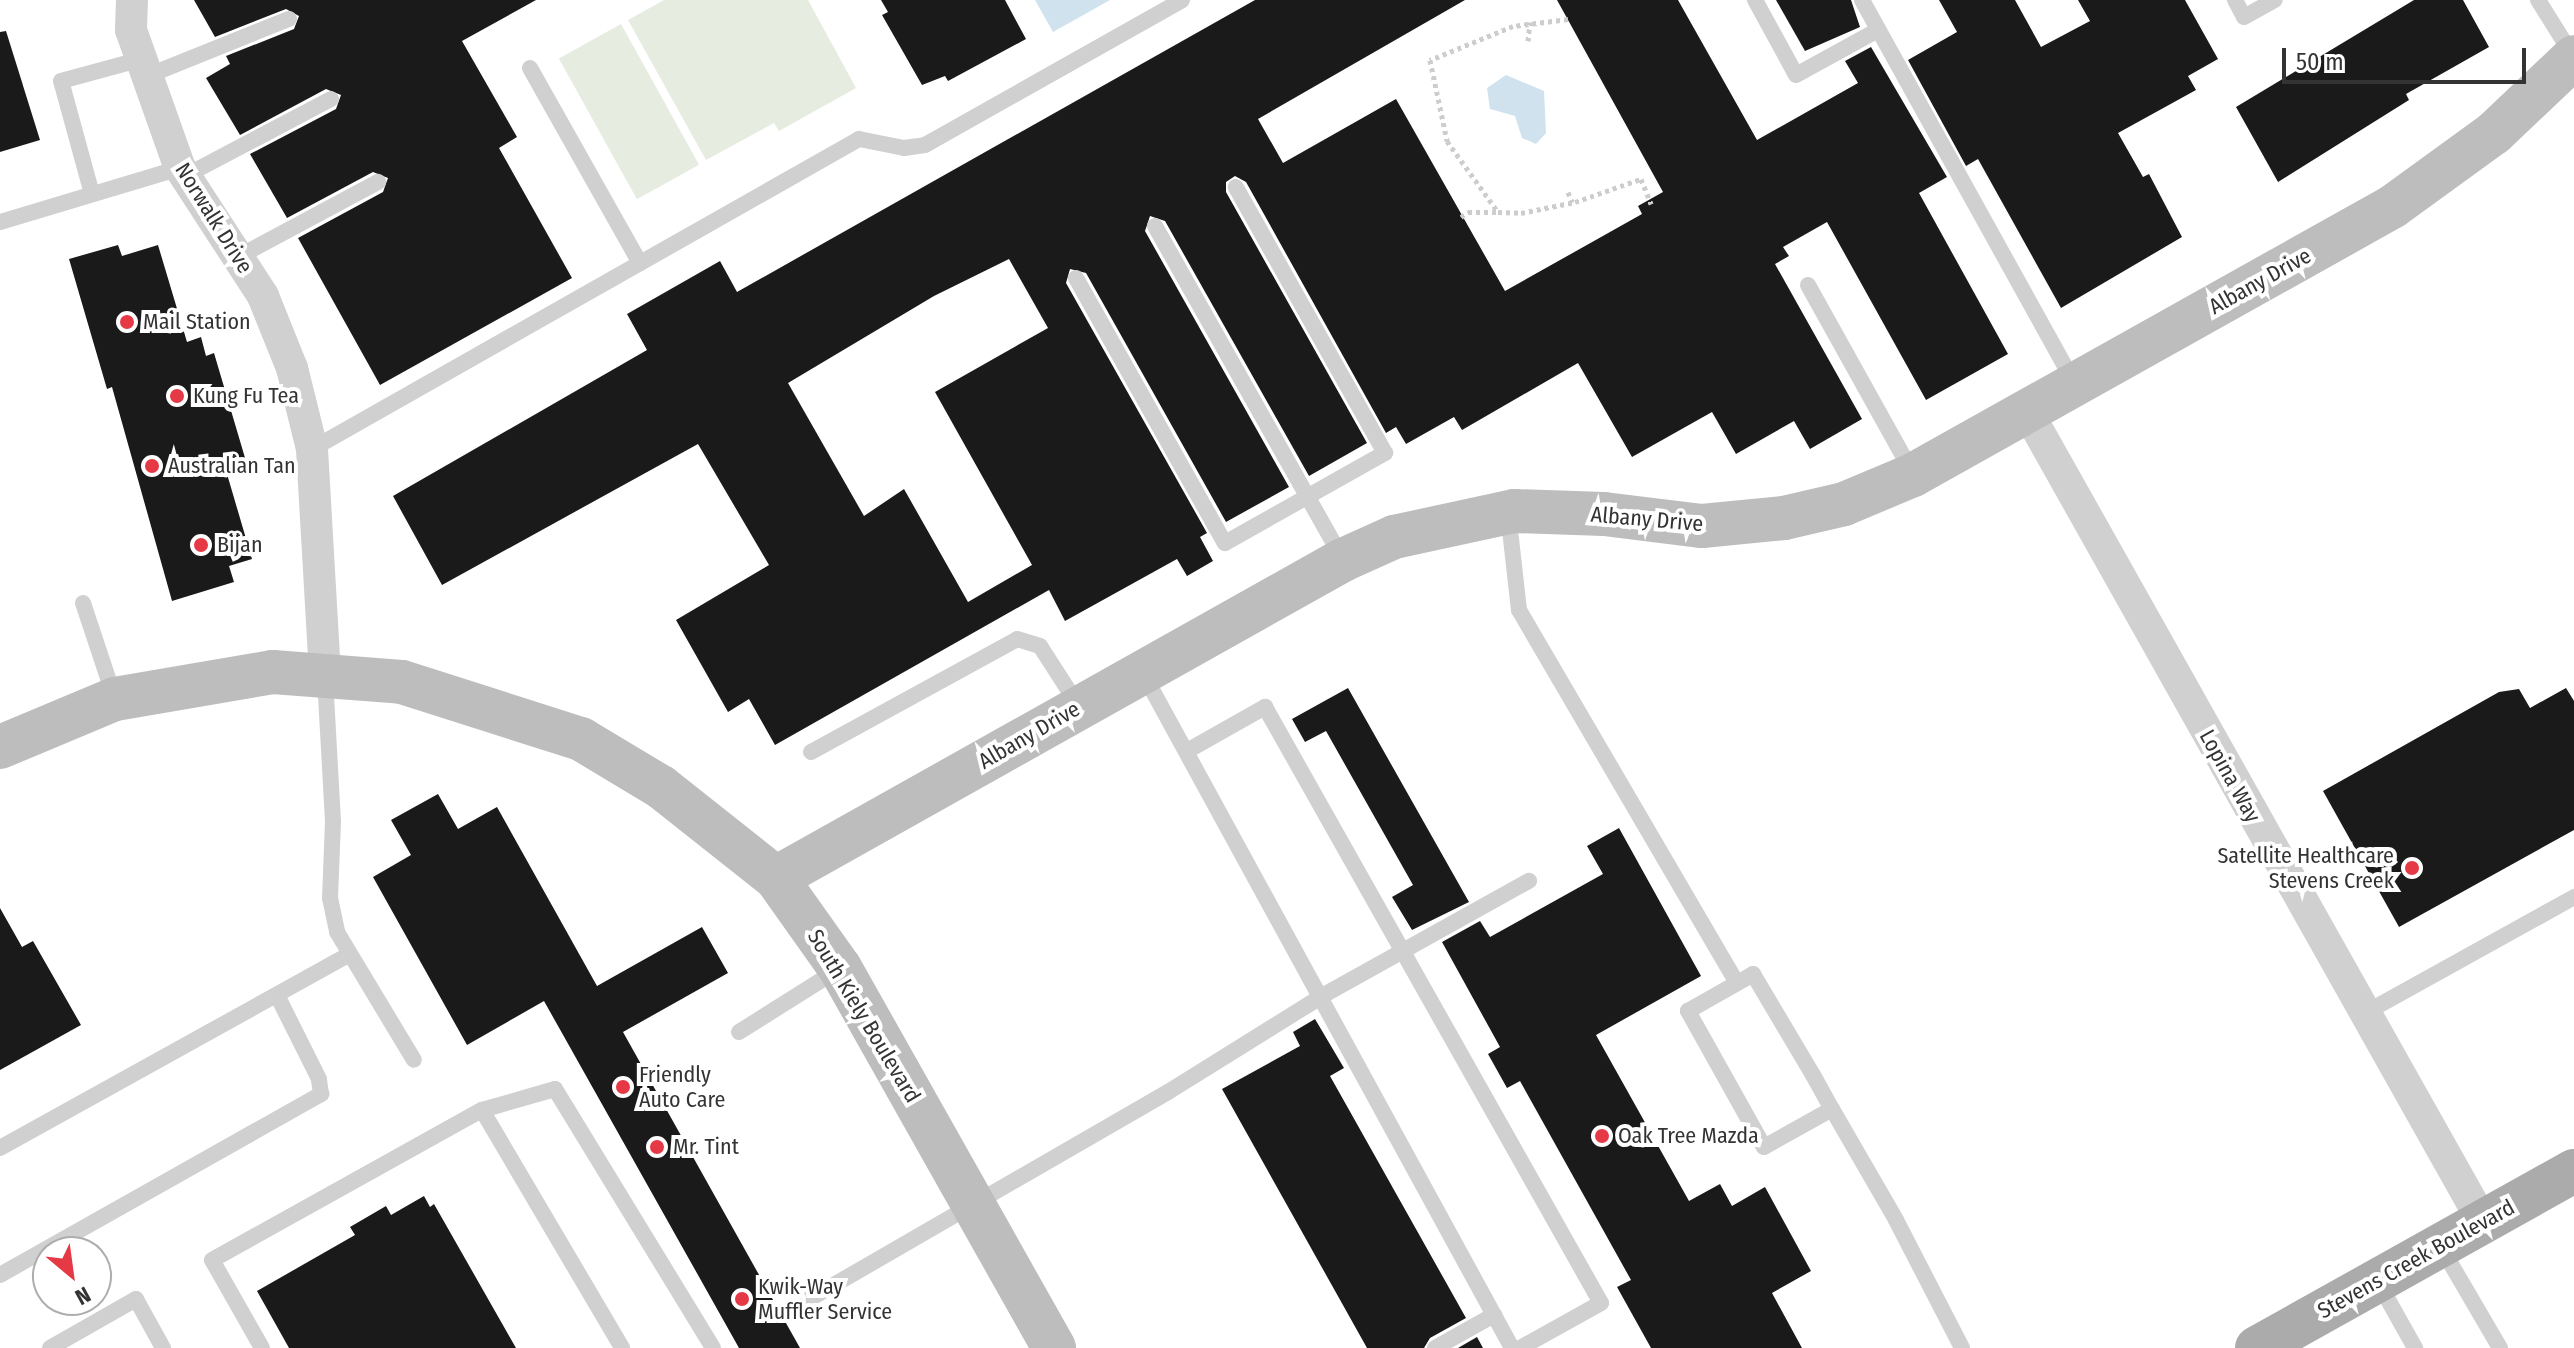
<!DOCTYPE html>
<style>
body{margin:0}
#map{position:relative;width:2574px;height:1348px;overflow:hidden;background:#fff;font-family:"Fira Sans Condensed",sans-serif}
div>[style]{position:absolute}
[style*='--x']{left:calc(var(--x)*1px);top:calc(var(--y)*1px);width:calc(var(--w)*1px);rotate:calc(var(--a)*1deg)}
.green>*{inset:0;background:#e6ecdf;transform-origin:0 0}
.water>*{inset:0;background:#cfe2ee}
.building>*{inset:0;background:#1a1a1a}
.path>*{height:5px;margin-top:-2.5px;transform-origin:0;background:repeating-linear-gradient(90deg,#cdcdcd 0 4px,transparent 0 8px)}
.lane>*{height:16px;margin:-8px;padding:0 8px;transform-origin:8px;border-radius:8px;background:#d0d0d0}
.street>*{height:32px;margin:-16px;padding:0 16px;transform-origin:16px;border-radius:16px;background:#d0d0d0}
.secondary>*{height:44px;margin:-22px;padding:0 22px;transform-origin:22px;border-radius:22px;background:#bdbdbd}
.primary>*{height:44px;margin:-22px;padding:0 22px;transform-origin:22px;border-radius:22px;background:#ababab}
.dots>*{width:22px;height:22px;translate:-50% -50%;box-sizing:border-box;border:4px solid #fff;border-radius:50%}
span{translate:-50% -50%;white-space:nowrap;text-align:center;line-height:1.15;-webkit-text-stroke:8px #fff;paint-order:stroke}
.street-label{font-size:22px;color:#333}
.poi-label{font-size:22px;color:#333}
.left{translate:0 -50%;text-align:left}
.right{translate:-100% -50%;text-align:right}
.north{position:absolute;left:32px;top:1236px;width:80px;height:80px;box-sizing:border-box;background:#fff;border:2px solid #adadad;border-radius:50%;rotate:151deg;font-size:22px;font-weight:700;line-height:32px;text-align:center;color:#333}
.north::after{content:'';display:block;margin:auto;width:28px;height:36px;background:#e63946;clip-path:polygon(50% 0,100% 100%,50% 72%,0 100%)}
.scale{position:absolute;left:2282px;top:48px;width:244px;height:36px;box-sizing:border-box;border:4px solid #333;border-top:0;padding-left:10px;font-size:24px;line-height:28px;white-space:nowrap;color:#333;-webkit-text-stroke:6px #fff;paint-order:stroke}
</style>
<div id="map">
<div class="green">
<i style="clip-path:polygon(664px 0,808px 0,856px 88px,779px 131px,774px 123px,706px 160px,628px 20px)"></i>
<i style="left:621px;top:24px;width:161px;height:71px;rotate:61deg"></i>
</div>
<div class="water">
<i style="clip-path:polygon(1035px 0,1110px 0,1053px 32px)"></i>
<i style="clip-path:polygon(1506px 75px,1544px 91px,1546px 133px,1536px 144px,1522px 138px,1515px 116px,1490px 109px,1487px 88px)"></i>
</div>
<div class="building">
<i style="clip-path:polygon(194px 0,536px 0,462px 41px,517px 137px,499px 148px,572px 278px,380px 385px,298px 238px,383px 192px,388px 178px,373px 172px,287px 218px,250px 154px,336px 109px,341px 95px,326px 89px,240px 135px,206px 78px,230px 64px,226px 56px,294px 29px,299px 16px,286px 9px,215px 37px)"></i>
<i style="clip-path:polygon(881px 0,1005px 0,1026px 39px,948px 81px,945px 76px,922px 85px,882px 15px,888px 12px)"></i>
<i style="clip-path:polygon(evenodd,1255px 0,1465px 0,1258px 119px,1283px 163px,1396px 99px,1505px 291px,1642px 214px,1638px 206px,1663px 192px,1557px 0,1678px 0,1757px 140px,1858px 83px,1845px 61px,1871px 47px,1947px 177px,1919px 193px,2008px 354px,1926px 400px,1827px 222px,1783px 247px,1789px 256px,1775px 264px,1862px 419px,1810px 449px,1794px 421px,1736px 454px,1712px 412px,1632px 457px,1578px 363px,1462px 430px,1454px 417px,1406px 444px,1396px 427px,1386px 433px,1246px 182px,1235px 176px,1226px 182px,1226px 192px,1367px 443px,1309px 476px,1165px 221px,1150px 216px,1145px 231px,1289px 487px,1226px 522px,1086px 273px,1070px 269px,1066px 283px,1207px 533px,1200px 537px,1213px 561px,1187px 576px,1177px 559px,1065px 621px,1049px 590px,775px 745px,749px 699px,728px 712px,676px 620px,769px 565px,698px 444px,442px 585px,393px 496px,647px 350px,627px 314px,720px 261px,737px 292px,1255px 0,1009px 259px,1048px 328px,935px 392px,1032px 565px,968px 602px,904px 489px,864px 516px,788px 383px,934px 296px,1009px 259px)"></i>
<i style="clip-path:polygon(1776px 0,1851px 0,1860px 27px,1805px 51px)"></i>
<i style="clip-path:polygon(1939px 0,2015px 0,2041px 47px,2090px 21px,2078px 0,2185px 0,2218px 59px,2188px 76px,2196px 90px,2118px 133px,2143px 177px,2149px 174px,2182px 237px,2061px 308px,1978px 159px,1966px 166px,1908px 60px,1957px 32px)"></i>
<i style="clip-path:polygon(2414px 0,2463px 0,2489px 47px,2406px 94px,2409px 100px,2278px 182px,2236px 107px)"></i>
<i style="clip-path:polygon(6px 31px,40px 140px,0 152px,0 32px)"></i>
<i style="clip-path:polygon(118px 245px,122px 256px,158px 245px,187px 342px,201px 337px,206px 356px,214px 353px,248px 468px,227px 474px,252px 559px,229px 566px,234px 582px,172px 601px,112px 387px,107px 389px,69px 259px)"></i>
<i style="clip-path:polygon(1348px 688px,1469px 902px,1412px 930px,1392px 897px,1413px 885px,1326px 731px,1305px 742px,1292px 719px)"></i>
<i style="clip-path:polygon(2566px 688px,2574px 701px,2574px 830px,2399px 927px,2323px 791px,2499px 692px,2519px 689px,2530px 708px)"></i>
<i style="clip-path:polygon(438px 794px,458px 829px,497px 807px,597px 986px,702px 927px,728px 973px,623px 1032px,800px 1348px,739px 1348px,544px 1001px,467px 1045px,373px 877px,411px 855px,391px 820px)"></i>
<i style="clip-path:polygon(1619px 828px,1701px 976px,1596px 1035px,1689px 1201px,1720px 1184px,1732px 1206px,1765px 1187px,1811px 1271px,1772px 1293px,1802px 1348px,1651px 1348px,1617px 1287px,1631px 1280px,1520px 1081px,1507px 1088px,1488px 1054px,1500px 1047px,1442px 942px,1480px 921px,1490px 937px,1603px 874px,1587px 846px)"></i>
<i style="clip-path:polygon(0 908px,22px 947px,33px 941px,81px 1025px,0 1070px)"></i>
<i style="clip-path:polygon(1315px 1019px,1344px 1068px,1330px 1076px,1466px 1318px,1430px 1338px,1424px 1348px,1367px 1348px,1222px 1089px,1300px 1046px,1293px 1032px)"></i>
<i style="clip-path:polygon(424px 1196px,430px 1207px,434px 1204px,516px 1348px,289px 1348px,257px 1291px,355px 1235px,350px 1227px,386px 1206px,391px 1215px)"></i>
<i style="clip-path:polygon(1477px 1337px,1483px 1348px,1458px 1348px)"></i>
</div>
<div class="path">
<i style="--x:1568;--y:19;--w:55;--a:172.7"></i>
<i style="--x:1513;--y:26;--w:90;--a:157.7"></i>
<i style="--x:1430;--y:60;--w:83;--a:78.1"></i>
<i style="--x:1447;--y:141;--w:87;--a:54.3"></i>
<i style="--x:1498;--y:212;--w:23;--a:2"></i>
<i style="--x:1521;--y:213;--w:55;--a:-11.5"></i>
<i style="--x:1575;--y:202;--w:70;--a:-19.2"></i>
<i style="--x:1641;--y:179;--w:27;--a:68"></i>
<i style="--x:1528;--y:41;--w:19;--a:-84"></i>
<i style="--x:1568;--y:192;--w:11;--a:68"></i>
<i style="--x:1461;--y:217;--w:9;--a:-36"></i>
<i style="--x:1468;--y:212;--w:29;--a:0"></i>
</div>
<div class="lane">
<i style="--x:1755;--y:0;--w:85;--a:61.3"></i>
<i style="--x:1796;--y:75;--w:94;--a:-28.8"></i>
<i style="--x:1862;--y:0;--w:438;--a:61"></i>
<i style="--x:2235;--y:0;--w:19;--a:62"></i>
<i style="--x:2244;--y:17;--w:35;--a:-29"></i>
<i style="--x:2538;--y:0;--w:66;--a:58"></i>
<i style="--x:530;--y:68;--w:224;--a:60.6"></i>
<i style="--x:147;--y:76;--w:153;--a:-21.9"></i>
<i style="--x:185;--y:176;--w:165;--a:-27.8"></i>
<i style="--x:92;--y:194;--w:117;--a:-105.3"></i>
<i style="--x:61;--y:81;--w:84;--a:-15.2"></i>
<i style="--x:0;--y:222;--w:188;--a:-16.7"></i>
<i style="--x:1155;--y:226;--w:381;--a:60.6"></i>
<i style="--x:238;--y:257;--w:159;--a:-28.2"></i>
<i style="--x:1076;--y:278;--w:304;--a:60.7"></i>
<i style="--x:1225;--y:543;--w:184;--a:-29.4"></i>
<i style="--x:1385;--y:453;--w:305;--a:-119.3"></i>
<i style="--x:1808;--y:285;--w:216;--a:60.9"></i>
<i style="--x:312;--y:449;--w:629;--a:-29.54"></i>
<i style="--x:859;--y:139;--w:46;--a:11.3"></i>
<i style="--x:904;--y:148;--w:21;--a:-8"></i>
<i style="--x:925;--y:145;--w:295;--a:-29.4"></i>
<i style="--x:1508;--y:512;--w:99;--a:83.6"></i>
<i style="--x:1519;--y:610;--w:432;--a:59.7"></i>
<i style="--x:83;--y:603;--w:98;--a:71.6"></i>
<i style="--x:1144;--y:675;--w:767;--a:61.33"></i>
<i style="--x:325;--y:678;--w:143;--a:86.8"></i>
<i style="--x:333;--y:821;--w:77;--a:92.2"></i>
<i style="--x:330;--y:898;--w:35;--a:78"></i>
<i style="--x:337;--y:932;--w:149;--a:59"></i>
<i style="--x:1187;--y:751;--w:90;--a:-29.4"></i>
<i style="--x:1265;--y:707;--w:684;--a:60.59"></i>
<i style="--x:1601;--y:1303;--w:93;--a:150.9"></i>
<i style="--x:811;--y:752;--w:235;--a:-28.7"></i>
<i style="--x:1017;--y:639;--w:24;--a:17"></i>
<i style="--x:1040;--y:646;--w:70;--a:57.2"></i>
<i style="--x:2365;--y:1013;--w:239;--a:-29"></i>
<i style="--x:739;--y:1032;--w:118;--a:-32.2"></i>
<i style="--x:1832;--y:1109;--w:78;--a:150.8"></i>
<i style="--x:1764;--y:1147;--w:156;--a:-119.2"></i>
<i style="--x:1688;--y:1011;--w:75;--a:-29.6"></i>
<i style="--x:1753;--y:974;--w:117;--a:59.3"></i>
<i style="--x:1813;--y:1075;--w:39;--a:61"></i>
<i style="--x:1832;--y:1109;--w:128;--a:60"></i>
<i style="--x:1896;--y:1220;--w:144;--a:62.7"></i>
<i style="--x:482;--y:1110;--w:276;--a:59.5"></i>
<i style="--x:0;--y:1148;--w:398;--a:-29"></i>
<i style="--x:2441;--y:1247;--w:117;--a:59.7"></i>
<i style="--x:0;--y:1275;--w:369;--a:-29.4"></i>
<i style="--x:321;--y:1094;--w:15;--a:-98"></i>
<i style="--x:319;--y:1079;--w:94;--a:-116.6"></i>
<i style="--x:2378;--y:1282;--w:76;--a:60.7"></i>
<i style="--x:806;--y:1301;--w:418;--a:-30"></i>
<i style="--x:1168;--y:1092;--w:181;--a:-31.9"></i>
<i style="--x:1322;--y:996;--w:237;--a:-29.1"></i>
<i style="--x:50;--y:1348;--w:99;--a:-29.7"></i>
<i style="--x:136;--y:1299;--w:56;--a:61.1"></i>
<i style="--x:262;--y:1348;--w:101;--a:-119.6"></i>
<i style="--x:212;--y:1260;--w:309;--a:-29.1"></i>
<i style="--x:482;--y:1110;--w:76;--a:-16"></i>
<i style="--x:555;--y:1089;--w:303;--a:58.6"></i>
<i style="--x:1435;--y:1348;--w:68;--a:-29.2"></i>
</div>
<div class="street">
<i style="--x:132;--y:0;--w:30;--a:92"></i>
<i style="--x:131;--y:30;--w:146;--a:70.5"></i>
<i style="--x:180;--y:168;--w:153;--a:57"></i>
<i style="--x:263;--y:296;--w:78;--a:68.1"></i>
<i style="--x:292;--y:368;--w:83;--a:76.1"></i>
<i style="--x:312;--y:449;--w:224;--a:86.7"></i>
<i style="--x:2027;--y:411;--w:930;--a:60.65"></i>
</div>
<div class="secondary">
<i style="--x:0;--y:747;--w:125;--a:-22.7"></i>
<i style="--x:115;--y:699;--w:160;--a:-9.7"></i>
<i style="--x:273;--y:672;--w:129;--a:4.4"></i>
<i style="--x:402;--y:682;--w:188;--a:17.7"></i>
<i style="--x:581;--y:739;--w:93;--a:31"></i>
<i style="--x:661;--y:787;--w:147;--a:38.4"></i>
<i style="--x:776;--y:878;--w:110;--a:54.6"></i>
<i style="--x:840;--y:968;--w:436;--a:60.6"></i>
<i style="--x:776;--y:878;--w:650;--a:-29.29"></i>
<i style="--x:1343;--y:560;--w:56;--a:-24.3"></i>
<i style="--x:1394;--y:537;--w:123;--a:-12.2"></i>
<i style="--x:1514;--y:511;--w:90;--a:1.9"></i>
<i style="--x:1604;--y:514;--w:99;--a:7"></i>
<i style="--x:1702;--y:526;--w:82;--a:-5.6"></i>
<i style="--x:1784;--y:518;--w:62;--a:-13.1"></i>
<i style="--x:1844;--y:504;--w:75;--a:-22.8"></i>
<i style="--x:1913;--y:475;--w:549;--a:-29.23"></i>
<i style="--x:2392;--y:207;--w:126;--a:-36"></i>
<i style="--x:2494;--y:133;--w:110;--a:-43.5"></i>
</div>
<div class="primary">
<i style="--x:2257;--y:1348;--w:363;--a:-29.2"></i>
</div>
<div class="dots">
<i style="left:127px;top:322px;background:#e63946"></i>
<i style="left:177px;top:396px;background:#e63946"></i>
<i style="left:152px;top:466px;background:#e63946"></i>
<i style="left:201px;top:545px;background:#e63946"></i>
<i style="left:2412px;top:868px;background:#e63946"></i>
<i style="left:623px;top:1087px;background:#e63946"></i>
<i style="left:1602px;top:1136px;background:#e63946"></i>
<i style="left:657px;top:1147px;background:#e63946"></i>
<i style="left:742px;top:1299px;background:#e63946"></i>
</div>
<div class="street-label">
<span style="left:214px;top:218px;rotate:58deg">Norwalk Drive</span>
<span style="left:2260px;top:281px;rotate:-29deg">Albany Drive</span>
<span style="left:1647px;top:519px;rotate:5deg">Albany Drive</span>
<span style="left:1029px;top:735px;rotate:-30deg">Albany Drive</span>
<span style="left:2230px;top:776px;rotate:61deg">Lopina Way</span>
<span style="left:864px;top:1016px;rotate:59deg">South Kiely Boulevard</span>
<span style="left:2416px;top:1259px;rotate:-29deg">Stevens Creek Boulevard</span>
</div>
<div class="poi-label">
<span class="left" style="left:143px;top:322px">Mail Station</span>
<span class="left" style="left:193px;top:396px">Kung Fu Tea</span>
<span class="left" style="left:168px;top:466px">Australian Tan</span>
<span class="left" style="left:217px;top:545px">Bijan</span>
<span class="right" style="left:2394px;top:868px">Satellite Healthcare<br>Stevens Creek</span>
<span class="left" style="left:639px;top:1087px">Friendly<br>Auto Care</span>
<span class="left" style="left:1618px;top:1136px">Oak Tree Mazda</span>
<span class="left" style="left:673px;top:1147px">Mr. Tint</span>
<span class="left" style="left:758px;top:1299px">Kwik-Way<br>Muffler Service</span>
</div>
<div class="north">N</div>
<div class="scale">50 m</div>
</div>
